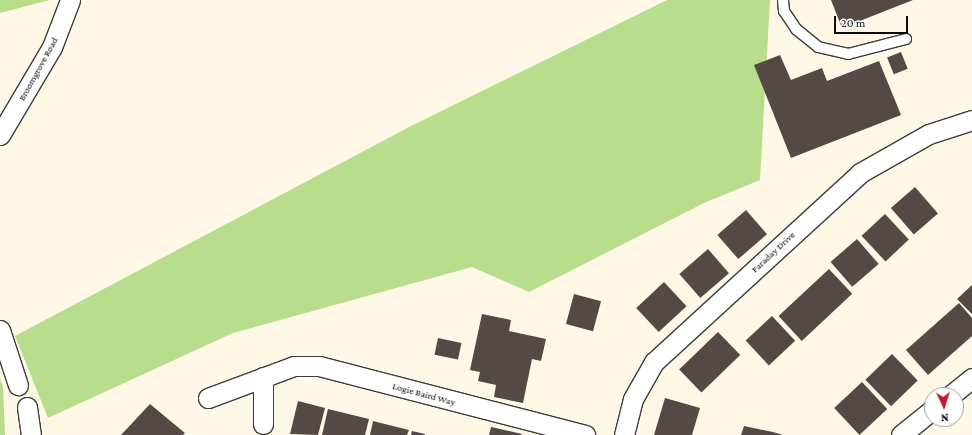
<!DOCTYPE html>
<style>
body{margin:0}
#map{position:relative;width:972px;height:435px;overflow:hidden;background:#fff8e6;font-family:"Crimson Pro",serif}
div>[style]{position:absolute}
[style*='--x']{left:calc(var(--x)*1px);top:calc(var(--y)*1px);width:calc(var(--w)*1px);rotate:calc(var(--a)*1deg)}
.forest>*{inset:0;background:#b8dd8c}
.building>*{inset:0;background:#534945;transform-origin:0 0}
.roads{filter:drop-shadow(1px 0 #3d3d3d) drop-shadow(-1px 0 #3d3d3d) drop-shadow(0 1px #3d3d3d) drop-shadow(0 -1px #3d3d3d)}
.service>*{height:10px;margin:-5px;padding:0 5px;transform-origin:5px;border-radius:5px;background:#fff}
.minor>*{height:19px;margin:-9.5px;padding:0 9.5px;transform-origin:9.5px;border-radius:9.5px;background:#fff}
span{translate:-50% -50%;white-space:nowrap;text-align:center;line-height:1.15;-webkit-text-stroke:4px #fff;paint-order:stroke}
.street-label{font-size:10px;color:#0a0a0a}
.north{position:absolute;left:924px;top:387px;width:40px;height:40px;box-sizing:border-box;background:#fff;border:1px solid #9d9d9d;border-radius:50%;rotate:176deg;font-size:11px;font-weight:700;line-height:16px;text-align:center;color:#0a0a0a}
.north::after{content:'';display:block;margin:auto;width:14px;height:18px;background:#c21931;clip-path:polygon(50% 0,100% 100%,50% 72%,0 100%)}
.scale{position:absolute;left:834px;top:16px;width:74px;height:18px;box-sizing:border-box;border:2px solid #0a0a0a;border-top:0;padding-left:5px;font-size:12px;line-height:14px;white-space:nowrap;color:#0a0a0a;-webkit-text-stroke:3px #fff;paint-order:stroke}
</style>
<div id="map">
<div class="forest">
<i style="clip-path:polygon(0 0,50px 0,0 13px)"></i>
<i style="clip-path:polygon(667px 0,770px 0,760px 180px,704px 203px,529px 292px,472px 267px,233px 333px,48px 418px,15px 336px,411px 126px)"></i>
<i style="clip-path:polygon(0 379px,3px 387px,5px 435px,0 435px)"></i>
</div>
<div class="building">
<i style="clip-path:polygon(831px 0,913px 0,842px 28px)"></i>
<i style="left:901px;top:52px;width:18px;height:15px;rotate:68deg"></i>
<i style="clip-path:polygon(780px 55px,791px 80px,822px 68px,827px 81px,879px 61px,901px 115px,791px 158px,754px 65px)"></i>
<i style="left:915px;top:187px;width:35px;height:32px;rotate:49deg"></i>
<i style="left:746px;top:210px;width:32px;height:38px;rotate:49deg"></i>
<i style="left:885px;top:214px;width:35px;height:32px;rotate:47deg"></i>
<i style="left:857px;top:239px;width:33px;height:35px;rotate:49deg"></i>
<i style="left:708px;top:249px;width:32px;height:38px;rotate:49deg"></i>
<i style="left:829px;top:269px;width:34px;height:69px;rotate:47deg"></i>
<i style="left:664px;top:282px;width:33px;height:38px;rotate:47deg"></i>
<i style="clip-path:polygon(972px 285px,972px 314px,957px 299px)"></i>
<i style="left:574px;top:294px;width:28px;height:31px;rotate:15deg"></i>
<i style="clip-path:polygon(959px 303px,972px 318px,972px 336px,928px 375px,906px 350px)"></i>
<i style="clip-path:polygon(482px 314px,511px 320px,509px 331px,546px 339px,541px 361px,532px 359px,523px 403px,494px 397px,496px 385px,478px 381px,480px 372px,470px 370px)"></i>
<i style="left:772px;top:316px;width:34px;height:36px;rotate:47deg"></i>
<i style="left:718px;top:332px;width:32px;height:54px;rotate:46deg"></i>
<i style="left:438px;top:338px;width:24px;height:17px;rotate:12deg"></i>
<i style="left:892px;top:354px;width:37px;height:37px;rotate:46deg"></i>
<i style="left:862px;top:382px;width:37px;height:38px;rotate:47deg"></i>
<i style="clip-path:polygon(665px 398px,700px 408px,692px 435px,654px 435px)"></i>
<i style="clip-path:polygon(298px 401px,325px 408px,318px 435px,290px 434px)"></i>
<i style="clip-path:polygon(150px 404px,168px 419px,185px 433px,183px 435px,121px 435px)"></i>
<i style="clip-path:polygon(328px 409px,369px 419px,365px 435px,322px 435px)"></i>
<i style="clip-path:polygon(373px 421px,409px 430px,407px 435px,370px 435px)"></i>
<i style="clip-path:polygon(744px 426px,773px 432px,783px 435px,741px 435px)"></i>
<i style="clip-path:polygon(491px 427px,522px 434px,521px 435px,489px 435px)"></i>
<i style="clip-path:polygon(412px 431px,425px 434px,425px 435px,411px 435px)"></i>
</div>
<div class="roads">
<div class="service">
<i style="--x:783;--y:0;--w:11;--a:85"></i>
<i style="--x:784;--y:11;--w:22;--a:56"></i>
<i style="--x:796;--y:29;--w:28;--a:39"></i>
<i style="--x:818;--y:47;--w:31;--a:13"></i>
<i style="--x:848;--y:54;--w:60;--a:-14.5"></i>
</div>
<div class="minor">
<i style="--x:0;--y:135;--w:102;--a:-59.4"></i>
<i style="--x:52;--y:47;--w:50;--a:-69"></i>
<i style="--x:0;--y:330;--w:58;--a:71.9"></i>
<i style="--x:263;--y:377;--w:47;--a:90"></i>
<i style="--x:951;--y:395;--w:27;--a:-39"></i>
<i style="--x:208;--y:398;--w:92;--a:-20.4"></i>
<i style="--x:294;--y:366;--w:25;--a:0"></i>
<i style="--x:319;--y:366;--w:275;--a:14.5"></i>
<i style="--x:27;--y:407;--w:28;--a:82"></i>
<i style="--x:624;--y:435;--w:37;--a:-76"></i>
<i style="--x:633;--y:399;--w:43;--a:-60.4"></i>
<i style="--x:654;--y:362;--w:280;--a:-42.5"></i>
<i style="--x:860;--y:173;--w:79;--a:-29.5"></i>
<i style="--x:929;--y:134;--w:45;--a:-18"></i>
<i style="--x:901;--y:435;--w:40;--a:-39"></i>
</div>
</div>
<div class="street-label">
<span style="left:38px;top:69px;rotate:-61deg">Broomgrove Road</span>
<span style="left:773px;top:252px;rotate:-43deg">Faraday Drive</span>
<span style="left:424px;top:394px;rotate:15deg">Logie Baird Way</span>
</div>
<div class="north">N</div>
<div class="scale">20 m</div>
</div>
